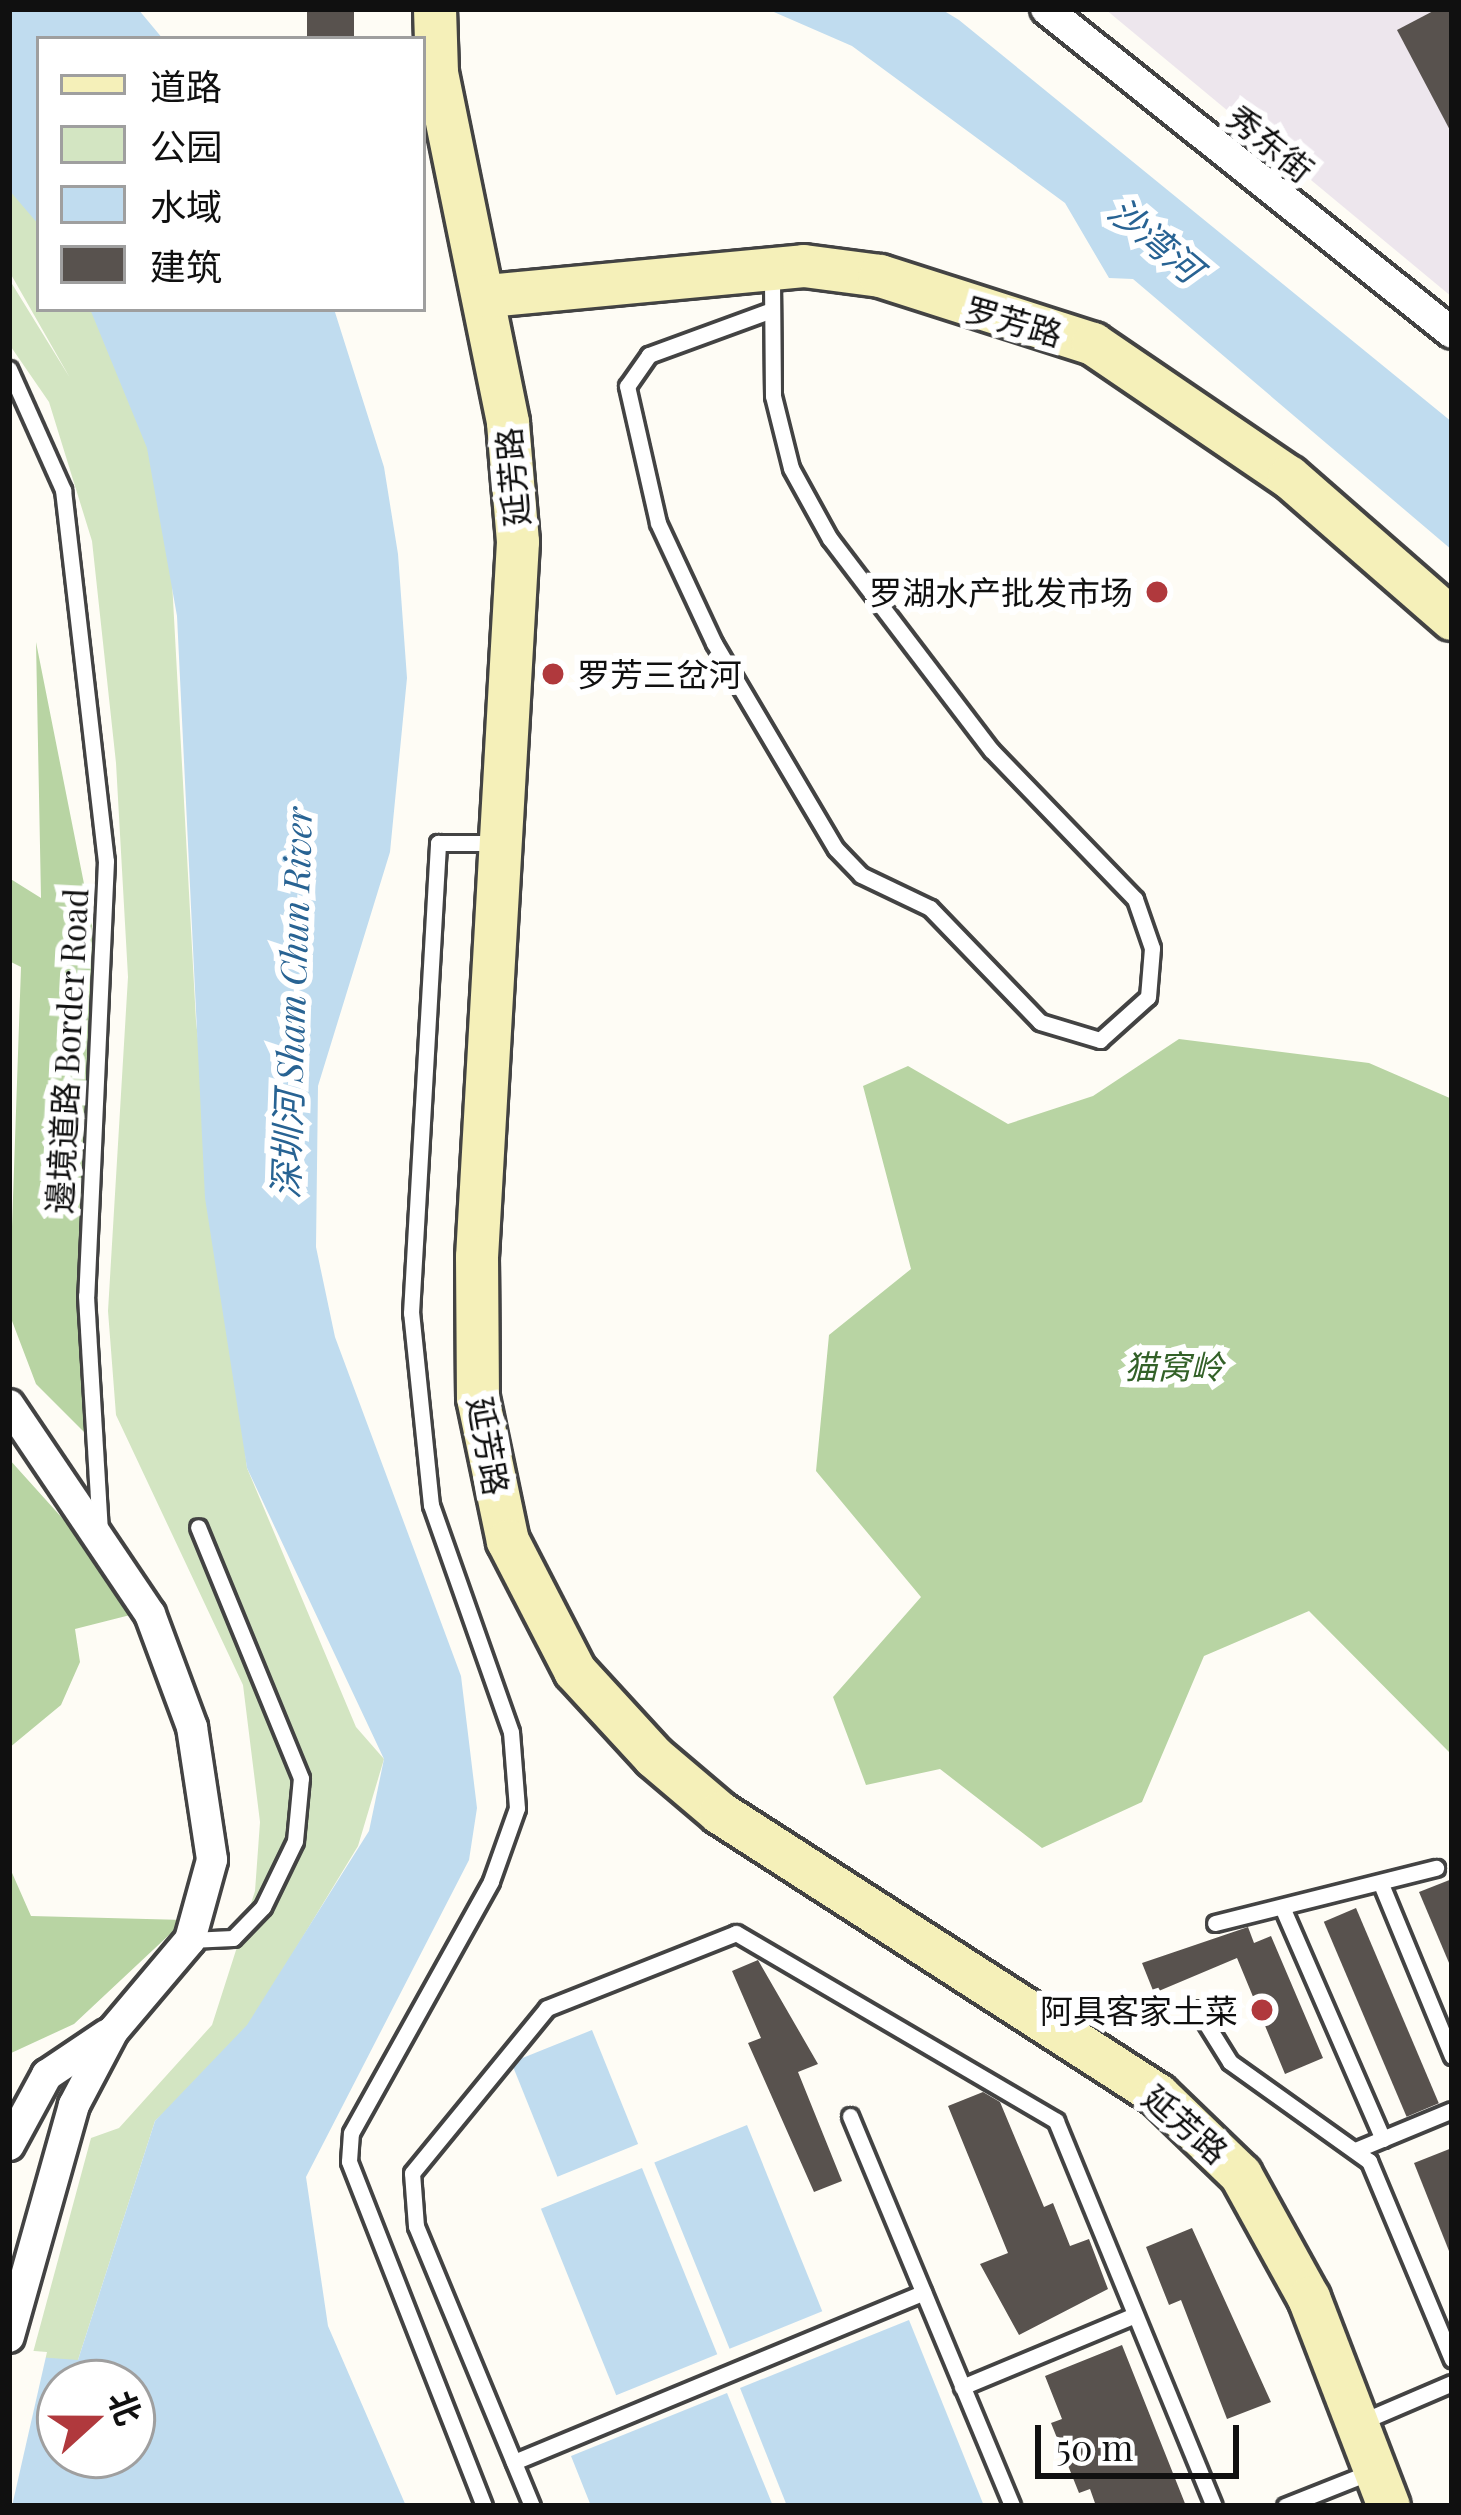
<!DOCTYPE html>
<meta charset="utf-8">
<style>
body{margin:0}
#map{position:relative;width:1461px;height:2515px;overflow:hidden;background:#fefcf5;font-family:"Playfair Display","Noto Sans SC",serif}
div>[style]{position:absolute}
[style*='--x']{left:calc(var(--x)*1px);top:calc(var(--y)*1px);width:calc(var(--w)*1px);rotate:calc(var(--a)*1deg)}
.industrial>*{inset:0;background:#ede6ed}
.green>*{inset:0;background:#d3e5c2}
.forest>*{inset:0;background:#b8d4a3}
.water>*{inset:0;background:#c0dcef;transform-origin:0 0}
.pier>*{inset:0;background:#fefcf5}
.building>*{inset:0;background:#58524e;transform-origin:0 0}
.roads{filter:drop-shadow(3px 0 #434343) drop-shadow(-3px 0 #434343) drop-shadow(0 3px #434343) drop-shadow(0 -3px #434343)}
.lane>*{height:15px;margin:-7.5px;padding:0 7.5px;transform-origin:7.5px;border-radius:7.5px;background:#fff}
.street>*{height:30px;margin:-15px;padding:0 15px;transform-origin:15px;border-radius:15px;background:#fff}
.secondary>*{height:42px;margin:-21px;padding:0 21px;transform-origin:21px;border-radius:21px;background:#f5f0b9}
.dots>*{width:33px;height:33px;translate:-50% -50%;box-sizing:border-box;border:6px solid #fff;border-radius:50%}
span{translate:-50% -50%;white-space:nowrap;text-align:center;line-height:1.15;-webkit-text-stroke:12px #fff;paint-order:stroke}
.street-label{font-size:33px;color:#101010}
.poi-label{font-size:33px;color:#101010}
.right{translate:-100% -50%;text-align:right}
.left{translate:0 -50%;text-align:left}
.park-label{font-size:33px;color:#336128;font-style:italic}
.water-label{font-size:36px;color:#286393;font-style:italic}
.frame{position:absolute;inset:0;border:12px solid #101010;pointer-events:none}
.legend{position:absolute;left:36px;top:36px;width:390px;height:276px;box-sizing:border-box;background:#fff;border:3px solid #9f9f9f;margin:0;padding:15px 21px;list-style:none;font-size:36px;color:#101010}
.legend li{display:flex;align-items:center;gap:24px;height:60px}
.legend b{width:60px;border:3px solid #9f9f9f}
.north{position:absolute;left:36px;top:2359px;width:120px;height:120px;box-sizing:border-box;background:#fff;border:3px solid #9f9f9f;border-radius:50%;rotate:69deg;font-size:33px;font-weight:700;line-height:48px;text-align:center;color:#101010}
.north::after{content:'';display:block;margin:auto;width:42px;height:54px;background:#b0393d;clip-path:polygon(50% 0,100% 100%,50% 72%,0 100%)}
.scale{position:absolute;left:1035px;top:2425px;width:204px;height:54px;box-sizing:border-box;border:6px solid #101010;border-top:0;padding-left:15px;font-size:36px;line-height:42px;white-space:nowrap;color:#101010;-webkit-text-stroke:9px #fff;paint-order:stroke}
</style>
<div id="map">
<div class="industrial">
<i style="clip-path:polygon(1105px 9px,1452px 9px,1452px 297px)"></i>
</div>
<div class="green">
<i style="clip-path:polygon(9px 164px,39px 201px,39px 309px,99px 309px,166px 471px,196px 1021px,247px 1468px,356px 1727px,384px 1759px,358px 1846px,236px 2047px,155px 2121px,78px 2360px,31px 2360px,91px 2138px,119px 2128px,212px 2025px,255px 1891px,260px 1822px,243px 1685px,116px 1415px,108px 1311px,128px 977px,116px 763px,92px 541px,49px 402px,9px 344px,9px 279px,70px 378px,9px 271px)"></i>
</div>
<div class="forest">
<i style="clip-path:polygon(36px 642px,92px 924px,88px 1436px,36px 1384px,9px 1313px,21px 967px,9px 961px,9px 878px,41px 898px)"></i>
<i style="clip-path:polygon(1179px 1039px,1369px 1063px,1452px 1099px,1452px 1755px,1309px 1611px,1204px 1656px,1142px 1802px,1042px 1848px,940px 1769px,866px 1785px,833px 1697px,921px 1597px,816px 1471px,829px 1335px,911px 1269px,863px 1086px,908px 1066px,1008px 1124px,1093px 1096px)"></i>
<i style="clip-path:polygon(9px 1459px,146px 1611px,75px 1629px,80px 1662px,61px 1705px,9px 1748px)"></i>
<i style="clip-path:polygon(9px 1866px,31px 1916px,185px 1920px,74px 2024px,9px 2054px)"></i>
</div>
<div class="water">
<i style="clip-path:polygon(9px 9px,138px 9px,163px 39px,39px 39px,39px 225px,9px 190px)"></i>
<i style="clip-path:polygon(767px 9px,941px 9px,959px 20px,1452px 422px,1452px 550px,1133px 279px,1109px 278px,1065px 203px,852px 46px)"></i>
<i style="clip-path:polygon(evenodd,90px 309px,334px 309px,384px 467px,398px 554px,407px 678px,390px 852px,318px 1086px,316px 1247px,335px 1337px,461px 1676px,477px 1808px,469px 1860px,306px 2177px,328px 2326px,406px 2506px,9px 2506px,9px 2355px,78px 2360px,155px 2121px,247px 2025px,369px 1831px,384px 1759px,247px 1468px,205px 1198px,177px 616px,147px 448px,90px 309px,60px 2383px,132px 2383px,132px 2455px,60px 2455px,60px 2383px)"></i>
<i style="left:592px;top:2030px;width:123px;height:87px;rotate:68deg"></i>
<i style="left:747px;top:2125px;width:201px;height:100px;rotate:68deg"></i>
<i style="left:642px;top:2168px;width:201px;height:109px;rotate:68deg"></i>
<i style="clip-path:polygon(909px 2320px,984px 2506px,787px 2506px,740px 2388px)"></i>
<i style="clip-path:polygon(727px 2393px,773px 2506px,591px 2506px,571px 2456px)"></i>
</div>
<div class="pier">
<i style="clip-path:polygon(9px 2349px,47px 2352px,12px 2506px,9px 2506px)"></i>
</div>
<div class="building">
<i style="left:307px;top:9px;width:47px;height:30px"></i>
<i style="clip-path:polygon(1437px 9px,1452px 9px,1452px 134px,1397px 30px)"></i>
<i style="clip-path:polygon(1452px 1879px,1452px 1970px,1419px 1892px)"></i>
<i style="left:1356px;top:1908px;width:212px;height:35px;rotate:67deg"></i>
<i style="clip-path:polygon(1248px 1927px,1254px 1943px,1271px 1936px,1323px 2058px,1285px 2074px,1237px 1958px,1154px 1993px,1142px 1963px)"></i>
<i style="clip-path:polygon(758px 1960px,818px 2064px,798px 2072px,842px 2181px,814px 2192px,748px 2043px,761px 2038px,732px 1971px)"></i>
<i style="clip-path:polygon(983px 2092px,1000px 2102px,1044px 2207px,1053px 2203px,1070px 2246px,1089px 2239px,1108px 2289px,1019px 2335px,980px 2264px,1008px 2253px,948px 2106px)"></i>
<i style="clip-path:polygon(1452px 2148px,1452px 2256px,1451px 2256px,1414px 2163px)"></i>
<i style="clip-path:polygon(1192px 2228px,1271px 2402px,1227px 2419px,1181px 2300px,1169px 2305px,1146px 2247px)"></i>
<i style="clip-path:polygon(1122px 2345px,1186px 2506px,1096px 2506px,1090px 2489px,1079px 2493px,1051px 2423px,1062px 2419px,1045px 2376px)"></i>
</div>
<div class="roads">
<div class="lane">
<i style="--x:769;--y:311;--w:128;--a:159.9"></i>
<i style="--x:649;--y:355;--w:38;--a:125"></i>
<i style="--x:627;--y:386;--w:140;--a:77.2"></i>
<i style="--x:658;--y:523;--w:132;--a:65"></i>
<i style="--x:714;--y:643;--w:239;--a:59.4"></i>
<i style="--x:836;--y:849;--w:36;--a:46"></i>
<i style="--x:861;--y:875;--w:76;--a:25.6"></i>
<i style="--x:930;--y:908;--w:158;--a:46"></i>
<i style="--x:1040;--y:1022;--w:63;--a:16.7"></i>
<i style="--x:1100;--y:1040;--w:64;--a:-41.9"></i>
<i style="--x:1148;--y:997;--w:49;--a:-85.3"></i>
<i style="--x:1152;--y:948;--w:52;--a:-109.1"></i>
<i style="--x:1135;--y:899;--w:207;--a:-134"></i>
<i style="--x:991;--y:750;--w:265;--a:-127.3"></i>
<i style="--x:830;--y:539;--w:81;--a:-118.8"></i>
<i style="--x:791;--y:468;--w:74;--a:-104"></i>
<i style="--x:773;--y:396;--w:124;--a:-90.5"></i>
<i style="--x:9;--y:369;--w:133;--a:65.9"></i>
<i style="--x:63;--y:490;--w:373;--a:83.4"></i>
<i style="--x:106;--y:861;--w:435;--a:92.6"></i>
<i style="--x:86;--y:1296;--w:235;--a:86.6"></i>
<i style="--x:1381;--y:1884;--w:186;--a:67.6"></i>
<i style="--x:1282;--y:1907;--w:253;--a:66.5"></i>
<i style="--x:1215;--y:1923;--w:228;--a:-14"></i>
<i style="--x:190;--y:1940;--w:43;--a:-2.7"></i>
<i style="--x:233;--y:1938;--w:43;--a:-45.9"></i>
<i style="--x:263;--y:1907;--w:73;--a:-64.1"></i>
<i style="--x:295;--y:1841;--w:63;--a:-84.6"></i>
<i style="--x:301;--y:1778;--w:271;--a:-112.3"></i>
<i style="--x:1197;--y:2009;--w:62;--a:58.1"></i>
<i style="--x:1230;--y:2062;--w:171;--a:35.5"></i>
<i style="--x:1369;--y:2161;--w:215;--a:67.3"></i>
<i style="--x:850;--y:2116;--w:422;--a:67.4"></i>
<i style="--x:1358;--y:2149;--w:102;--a:-22.5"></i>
<i style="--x:962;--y:2387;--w:187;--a:-22.6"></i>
<i style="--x:1361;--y:2422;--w:99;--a:-23.2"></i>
<i style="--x:514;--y:2462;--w:443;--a:-22.5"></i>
<i style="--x:484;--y:2506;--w:370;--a:-111.4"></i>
<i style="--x:349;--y:2161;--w:28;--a:-86"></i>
<i style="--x:351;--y:2133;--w:288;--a:-60.9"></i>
<i style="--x:491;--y:1881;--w:77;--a:-70.4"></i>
<i style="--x:517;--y:1808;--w:76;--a:-94.5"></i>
<i style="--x:511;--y:1732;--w:241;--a:-109.4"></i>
<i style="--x:431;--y:1505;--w:193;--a:-95.9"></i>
<i style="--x:411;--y:1313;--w:471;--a:-86.7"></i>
<i style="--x:438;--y:843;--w:62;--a:0"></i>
<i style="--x:532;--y:2506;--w:303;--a:-112.5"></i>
<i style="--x:416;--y:2226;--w:53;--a:-94.3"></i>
<i style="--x:412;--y:2173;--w:213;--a:-50.7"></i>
<i style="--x:547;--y:2008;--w:203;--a:-21.6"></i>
<i style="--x:736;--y:1933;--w:371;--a:30.4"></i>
<i style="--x:1056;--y:2121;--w:416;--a:67.7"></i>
<i style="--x:1285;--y:2506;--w:95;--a:-21.7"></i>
</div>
<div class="street">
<i style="--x:1046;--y:9;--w:519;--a:38.59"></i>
<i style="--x:9;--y:1405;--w:252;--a:56"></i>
<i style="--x:150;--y:1614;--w:121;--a:69.6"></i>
<i style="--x:192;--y:1727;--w:134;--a:81.4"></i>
<i style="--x:212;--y:1860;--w:83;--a:105.4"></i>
<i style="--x:190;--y:1940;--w:119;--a:130.2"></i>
<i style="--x:113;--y:2031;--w:84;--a:117.8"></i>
<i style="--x:74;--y:2105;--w:241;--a:105.7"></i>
<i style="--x:9;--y:2145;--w:80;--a:-61.5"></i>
<i style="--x:47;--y:2075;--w:73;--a:-33.9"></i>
</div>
<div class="secondary">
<i style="--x:435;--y:9;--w:64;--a:88.2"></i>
<i style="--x:437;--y:73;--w:357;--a:78.5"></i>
<i style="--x:508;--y:423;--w:119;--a:85.2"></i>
<i style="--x:518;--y:542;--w:716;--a:93.28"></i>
<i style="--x:477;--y:1257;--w:141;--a:89.6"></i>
<i style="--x:478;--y:1398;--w:146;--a:78.2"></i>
<i style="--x:508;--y:1541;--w:146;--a:62.7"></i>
<i style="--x:575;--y:1671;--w:117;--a:47.4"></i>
<i style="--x:654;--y:1757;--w:87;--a:40.3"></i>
<i style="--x:720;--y:1813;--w:521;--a:32.77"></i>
<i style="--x:1158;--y:2095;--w:115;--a:43.9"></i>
<i style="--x:1241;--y:2175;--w:141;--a:61.1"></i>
<i style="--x:1309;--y:2298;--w:223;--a:69"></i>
<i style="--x:488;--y:296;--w:317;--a:-5.4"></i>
<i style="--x:804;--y:266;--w:77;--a:7.5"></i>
<i style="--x:880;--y:276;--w:224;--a:17.7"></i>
<i style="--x:1093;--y:344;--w:237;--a:34.2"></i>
<i style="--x:1289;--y:477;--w:216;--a:41.1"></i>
</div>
</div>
<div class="dots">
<i style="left:1157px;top:592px;background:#b0393d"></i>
<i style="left:553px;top:674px;background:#b0393d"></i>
<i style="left:1262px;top:2010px;background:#b0393d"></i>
</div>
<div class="street-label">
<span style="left:1271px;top:143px;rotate:39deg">秀东街</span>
<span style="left:1014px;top:321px;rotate:16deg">罗芳路</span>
<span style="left:512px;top:477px;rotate:-95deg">延芳路</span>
<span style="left:67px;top:1051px;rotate:-87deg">邊境道路 Border Road</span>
<span style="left:489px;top:1446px;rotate:80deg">延芳路</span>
<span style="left:1186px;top:2124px;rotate:41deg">延芳路</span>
</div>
<div class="poi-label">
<span class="right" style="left:1133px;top:592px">罗湖水产批发市场</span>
<span class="left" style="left:577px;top:674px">罗芳三岔河</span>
<span class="right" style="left:1238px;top:2010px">阿具客家土菜</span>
</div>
<div class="park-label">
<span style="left:1174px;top:1366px">猫窝岭</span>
</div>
<div class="water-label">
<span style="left:1156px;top:239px;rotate:40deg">沙湾河</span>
<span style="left:291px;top:1003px;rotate:-88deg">深圳河 Sham Chun River</span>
</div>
<div class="frame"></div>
<ul class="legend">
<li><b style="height:15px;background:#f5f0b9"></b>道路</li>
<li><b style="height:33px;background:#d3e5c2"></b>公园</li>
<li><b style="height:33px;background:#c0dcef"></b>水域</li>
<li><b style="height:33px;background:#58524e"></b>建筑</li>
</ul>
<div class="north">北</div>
<div class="scale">50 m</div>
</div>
